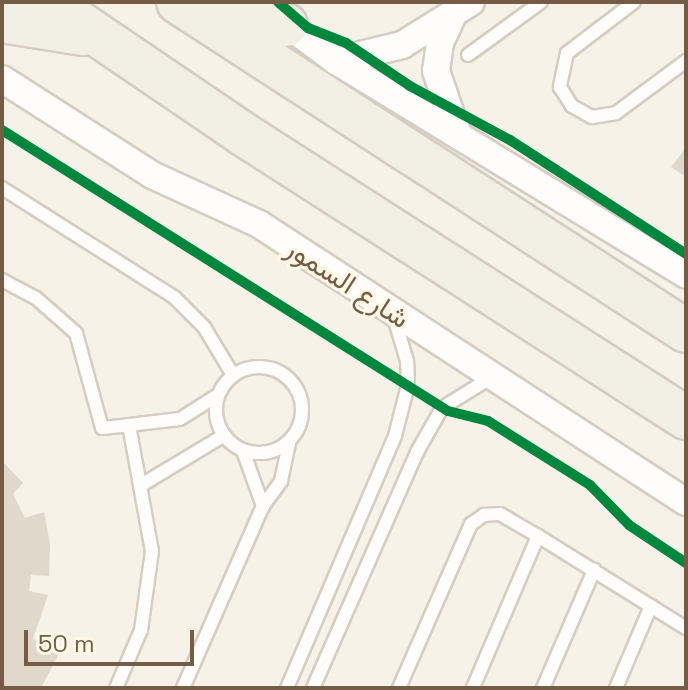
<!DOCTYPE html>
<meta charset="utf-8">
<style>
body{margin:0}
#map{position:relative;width:688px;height:690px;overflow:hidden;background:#f7f2e7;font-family:"Space Grotesk",Vazirmatn,sans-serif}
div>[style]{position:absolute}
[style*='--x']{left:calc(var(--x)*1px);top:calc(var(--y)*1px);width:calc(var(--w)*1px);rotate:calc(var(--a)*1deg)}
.building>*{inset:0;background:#e1d8cc}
.roads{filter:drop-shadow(2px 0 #d6cdc2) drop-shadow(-2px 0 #d6cdc2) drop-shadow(0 2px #d6cdc2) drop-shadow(0 -2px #d6cdc2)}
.service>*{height:12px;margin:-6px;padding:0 6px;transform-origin:6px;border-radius:6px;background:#fefdfb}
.service>.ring{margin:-6px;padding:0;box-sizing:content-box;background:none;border:12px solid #fefdfb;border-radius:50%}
.minor>*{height:26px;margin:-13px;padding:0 13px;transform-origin:13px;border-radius:13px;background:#fefdfb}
.primary>*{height:42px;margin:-21px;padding:0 21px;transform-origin:21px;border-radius:21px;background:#f2efe4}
.cycleway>*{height:10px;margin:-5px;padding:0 5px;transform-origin:5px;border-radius:5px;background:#00873e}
span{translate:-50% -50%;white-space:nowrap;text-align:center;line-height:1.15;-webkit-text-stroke:6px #fff8e7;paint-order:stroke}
.street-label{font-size:28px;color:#745c47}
.frame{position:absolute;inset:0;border:4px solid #745c47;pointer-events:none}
.scale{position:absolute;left:24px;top:630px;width:170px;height:36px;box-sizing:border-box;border:4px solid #745c47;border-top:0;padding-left:10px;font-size:24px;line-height:28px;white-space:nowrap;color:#745c47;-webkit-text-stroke:6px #fff8e7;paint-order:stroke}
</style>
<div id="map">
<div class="building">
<i style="clip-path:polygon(686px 148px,686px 177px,671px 167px)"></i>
<i style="clip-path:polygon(2px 461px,23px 483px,13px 494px,25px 518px,44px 512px,50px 544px,49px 576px,31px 575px,29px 591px,48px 595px,33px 639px,60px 652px,41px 688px,2px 688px)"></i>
</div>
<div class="roads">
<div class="service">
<i style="--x:634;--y:2;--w:84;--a:142.7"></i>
<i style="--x:567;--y:53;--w:35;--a:102"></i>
<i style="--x:560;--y:87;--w:22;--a:58"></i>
<i style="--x:572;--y:106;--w:23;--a:29"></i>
<i style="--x:592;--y:117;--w:24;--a:-9"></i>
<i style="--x:616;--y:113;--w:87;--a:-36.6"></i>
<i style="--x:468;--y:55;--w:90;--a:-36"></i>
<i style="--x:2;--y:188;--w:204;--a:32.4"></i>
<i style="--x:174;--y:297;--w:42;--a:45"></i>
<i style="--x:204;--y:327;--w:56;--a:58.9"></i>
<i style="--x:2;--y:280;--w:38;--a:28"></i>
<i style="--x:36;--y:298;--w:53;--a:41.2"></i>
<i style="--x:76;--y:333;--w:98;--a:74.7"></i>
<i style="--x:102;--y:428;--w:27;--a:-6"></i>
<i style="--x:129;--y:425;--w:128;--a:79.7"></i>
<i style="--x:152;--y:551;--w:80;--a:97.9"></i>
<i style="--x:141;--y:630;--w:63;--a:113.3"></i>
<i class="ring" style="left:216px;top:367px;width:74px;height:74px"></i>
<i style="--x:129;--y:425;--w:51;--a:-6.7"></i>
<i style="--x:180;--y:419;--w:45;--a:-32.3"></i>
<i style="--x:243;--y:451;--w:59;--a:70"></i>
<i style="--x:143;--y:484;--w:93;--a:-31"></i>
<i style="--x:538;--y:536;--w:174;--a:31.9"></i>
<i style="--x:183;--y:688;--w:199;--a:-66.3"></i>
<i style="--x:263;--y:506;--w:31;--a:-54"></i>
<i style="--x:281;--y:481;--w:40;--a:-78"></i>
<i style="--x:287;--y:688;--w:274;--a:-66.8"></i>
<i style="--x:395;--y:436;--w:53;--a:-75.7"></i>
<i style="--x:408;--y:385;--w:24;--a:-92"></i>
<i style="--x:407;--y:361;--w:49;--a:-106.6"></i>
<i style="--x:313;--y:688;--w:258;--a:-66.2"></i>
<i style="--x:417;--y:452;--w:51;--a:-60.4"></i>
<i style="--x:442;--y:408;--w:59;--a:-31.8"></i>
<i style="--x:399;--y:688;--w:179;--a:-66.3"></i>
<i style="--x:471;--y:524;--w:16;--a:-35"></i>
<i style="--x:484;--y:515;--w:16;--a:-4"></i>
<i style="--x:500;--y:514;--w:44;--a:30.1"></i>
<i style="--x:538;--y:536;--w:165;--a:113.2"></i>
<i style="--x:543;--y:688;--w:129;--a:-66.6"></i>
<i style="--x:616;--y:688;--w:89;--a:-66.9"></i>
</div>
<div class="minor">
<i style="--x:277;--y:17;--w:74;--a:36.7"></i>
<i style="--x:336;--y:61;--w:410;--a:31.4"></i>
<i style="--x:452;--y:17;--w:29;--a:115"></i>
<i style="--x:440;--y:43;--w:28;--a:98"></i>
<i style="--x:436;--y:71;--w:68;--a:71"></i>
<i style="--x:336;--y:61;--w:68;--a:-13.6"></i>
<i style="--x:402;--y:45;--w:81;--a:-31.9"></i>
<i style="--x:2;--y:79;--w:178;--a:32.6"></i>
<i style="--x:152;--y:175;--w:118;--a:24.6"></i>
<i style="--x:259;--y:224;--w:510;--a:33.07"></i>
</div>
<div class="primary">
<i style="--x:49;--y:2;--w:235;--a:34.2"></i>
<i style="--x:243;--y:134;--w:526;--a:32.66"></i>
<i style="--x:178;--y:2;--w:605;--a:32.93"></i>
<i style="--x:202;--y:2;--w:87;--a:15.3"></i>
<i style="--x:2;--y:21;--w:82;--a:9.1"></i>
</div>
</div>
<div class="cycleway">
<i style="--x:278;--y:2;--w:40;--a:41"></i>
<i style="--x:308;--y:28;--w:41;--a:21.5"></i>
<i style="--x:346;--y:43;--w:77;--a:33.9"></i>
<i style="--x:410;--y:86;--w:114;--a:28.4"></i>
<i style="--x:510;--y:140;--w:210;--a:32.9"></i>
<i style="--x:2;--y:130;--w:527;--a:32.21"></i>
<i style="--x:448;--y:411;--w:41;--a:14"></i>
<i style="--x:488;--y:421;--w:120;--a:32.1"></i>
<i style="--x:590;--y:485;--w:56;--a:45.7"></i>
<i style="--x:629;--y:525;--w:69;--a:33.7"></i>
</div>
<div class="street-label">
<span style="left:348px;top:283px;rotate:33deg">شارع السمور</span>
</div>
<div class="frame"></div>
<div class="scale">50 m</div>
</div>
